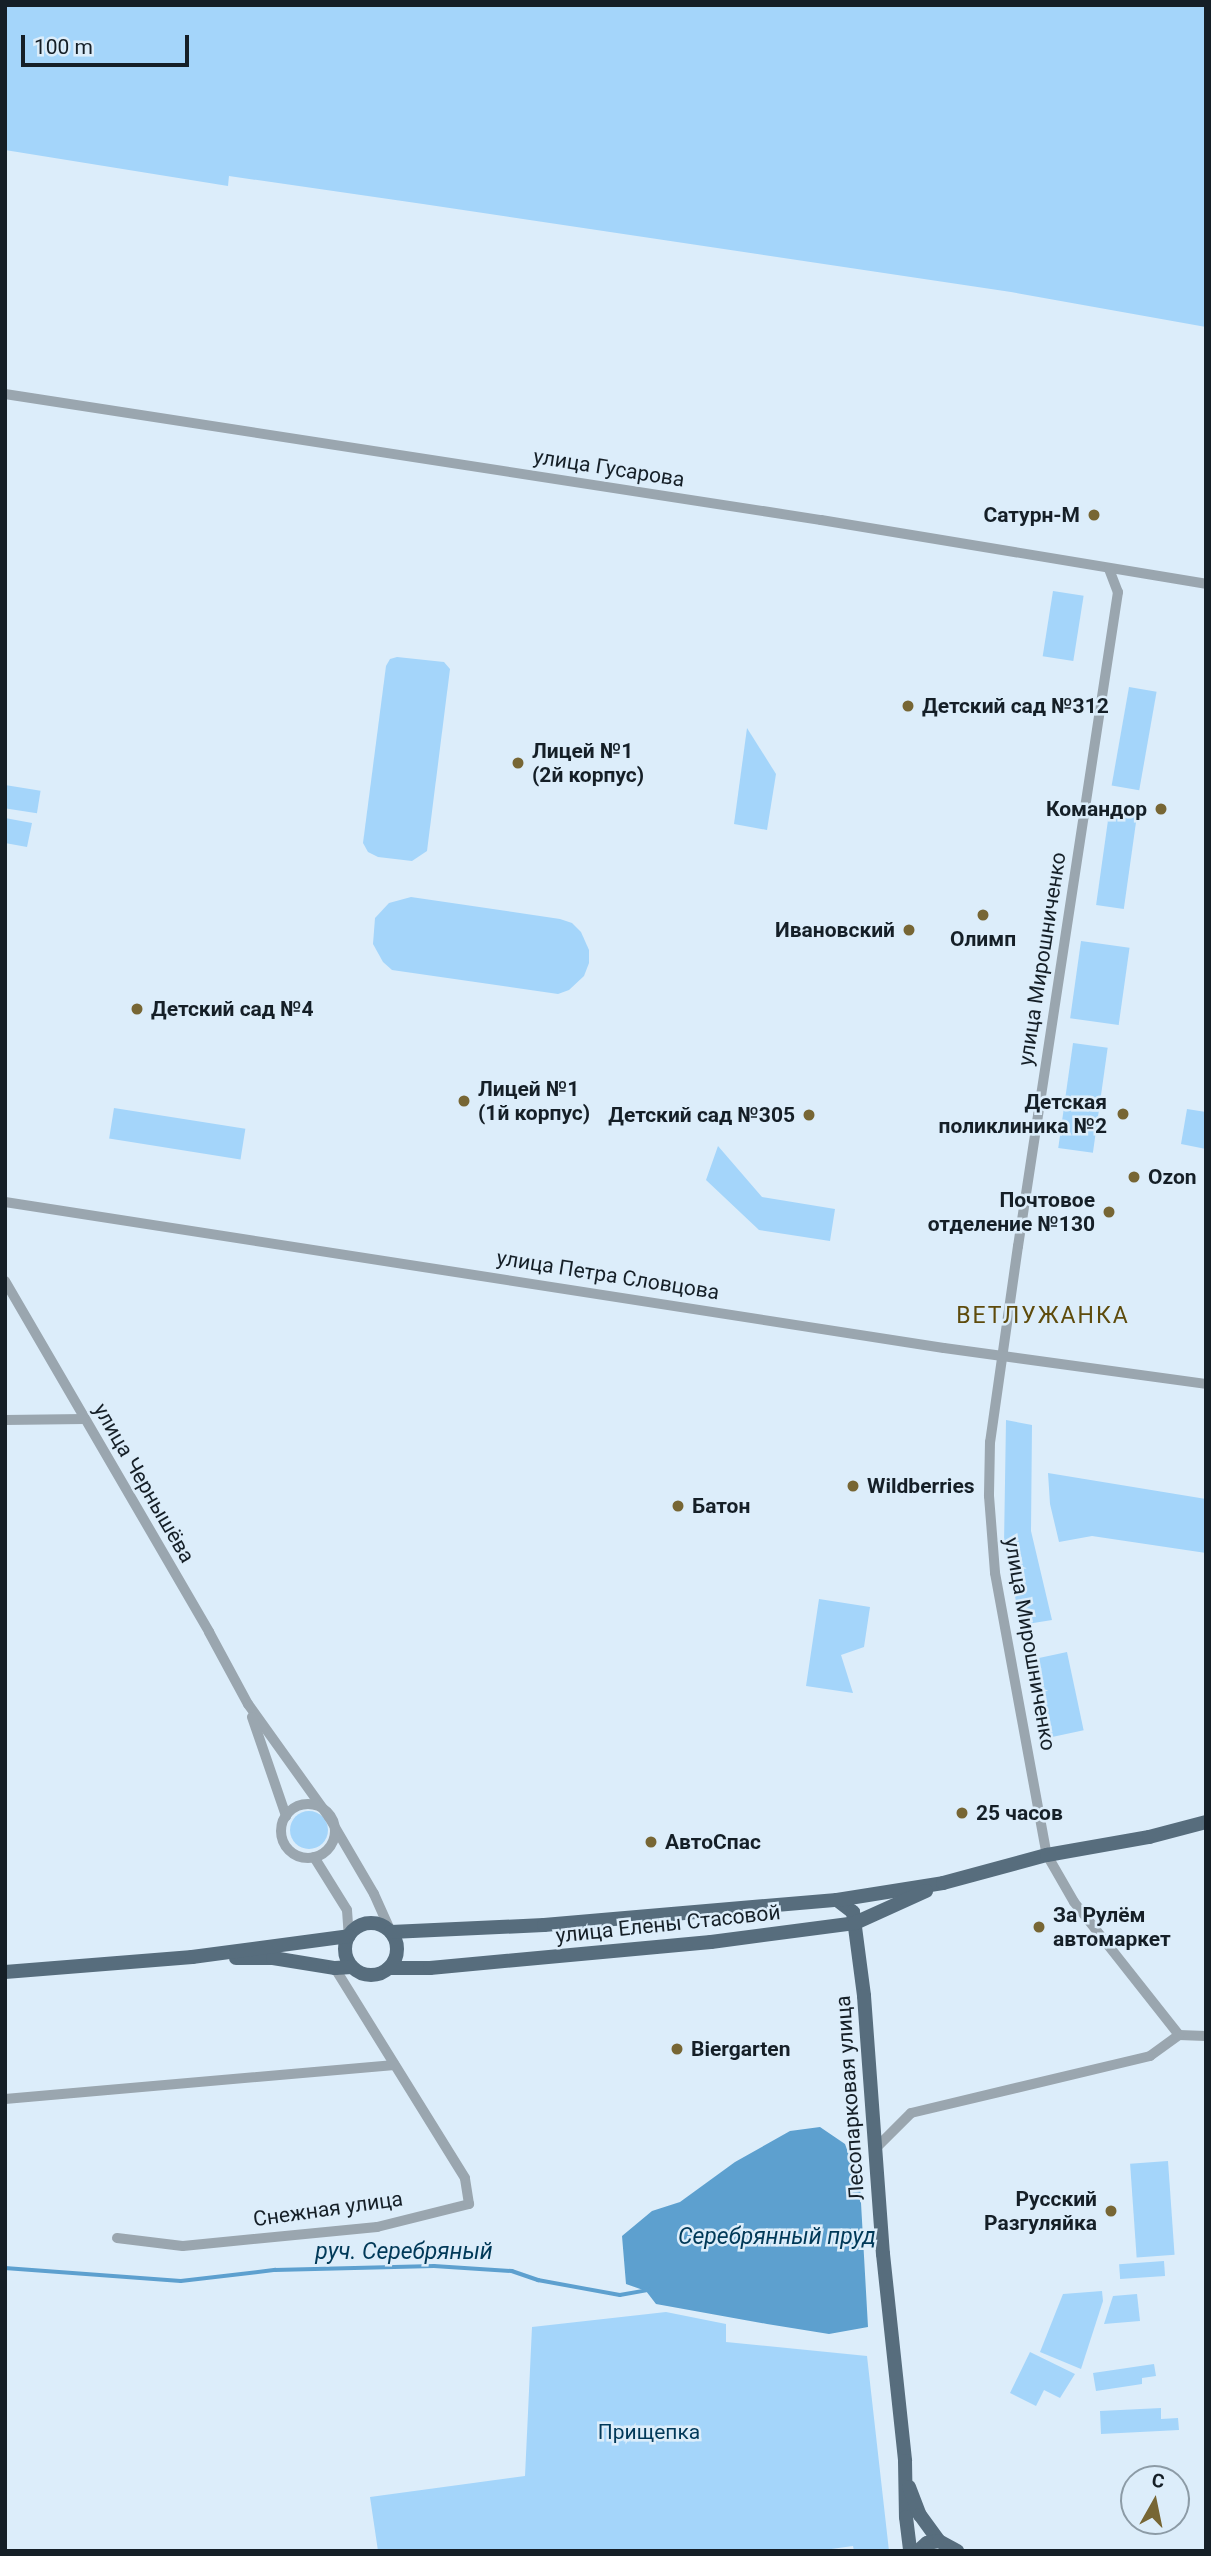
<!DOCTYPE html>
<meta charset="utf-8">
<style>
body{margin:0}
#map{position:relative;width:1211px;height:2556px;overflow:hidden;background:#dcedfa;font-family:Roboto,sans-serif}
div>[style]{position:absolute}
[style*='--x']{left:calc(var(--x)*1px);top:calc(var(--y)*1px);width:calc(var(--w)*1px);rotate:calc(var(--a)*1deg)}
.green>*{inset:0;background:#a4d5fa;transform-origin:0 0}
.round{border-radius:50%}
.water>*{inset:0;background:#5da0cf}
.stream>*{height:3.5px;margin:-1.75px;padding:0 1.75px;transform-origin:1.75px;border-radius:1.75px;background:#5da0cf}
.minor>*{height:10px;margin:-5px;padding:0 5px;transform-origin:5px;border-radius:5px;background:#9aa6af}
.minor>.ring{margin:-5px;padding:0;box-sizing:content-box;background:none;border:10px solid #9aa6af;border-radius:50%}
.major>*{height:14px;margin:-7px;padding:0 7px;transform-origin:7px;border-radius:7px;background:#576d7d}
.major>.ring{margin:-7px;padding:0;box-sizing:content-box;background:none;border:14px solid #576d7d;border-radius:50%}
.dots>*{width:19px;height:19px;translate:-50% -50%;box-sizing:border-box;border:4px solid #dcedfa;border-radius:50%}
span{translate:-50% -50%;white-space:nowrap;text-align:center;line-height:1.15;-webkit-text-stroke:5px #dcedfa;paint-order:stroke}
.street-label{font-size:21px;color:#151f27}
.poi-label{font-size:21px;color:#151f27;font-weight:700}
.right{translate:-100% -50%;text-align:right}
.left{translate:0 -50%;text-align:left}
.park-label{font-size:21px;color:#013959}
.neighbourhood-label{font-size:23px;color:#5e4b0c;letter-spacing:2px}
.water-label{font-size:23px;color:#003958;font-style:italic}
.frame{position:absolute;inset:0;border:7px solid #151f27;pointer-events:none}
.north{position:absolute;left:1120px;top:2465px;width:70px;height:70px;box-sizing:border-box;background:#dcedfa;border:2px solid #8c9ba6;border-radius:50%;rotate:9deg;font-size:19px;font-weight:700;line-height:28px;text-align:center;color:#151f27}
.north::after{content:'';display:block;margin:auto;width:24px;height:32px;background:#776634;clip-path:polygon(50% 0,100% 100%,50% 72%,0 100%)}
.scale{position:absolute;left:21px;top:35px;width:168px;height:32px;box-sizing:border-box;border:4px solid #151f27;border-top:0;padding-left:9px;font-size:21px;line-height:24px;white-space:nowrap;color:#151f27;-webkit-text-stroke:5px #dcedfa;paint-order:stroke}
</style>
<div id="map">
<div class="green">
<i style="clip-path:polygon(5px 5px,1206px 5px,1206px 327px,1011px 292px,423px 204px,229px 176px,228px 186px,5px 150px)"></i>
<i style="left:1053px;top:591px;width:31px;height:66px;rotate:9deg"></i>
<i style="clip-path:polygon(397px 657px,444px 662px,450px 669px,427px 851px,412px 861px,378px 857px,368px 852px,363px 843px,386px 666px,390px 659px)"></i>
<i style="left:1129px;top:687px;width:28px;height:100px;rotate:10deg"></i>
<i style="clip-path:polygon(747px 728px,776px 774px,767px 830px,734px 824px)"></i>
<i style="left:5px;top:785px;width:36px;height:23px;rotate:9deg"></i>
<i style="left:1110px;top:806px;width:28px;height:100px;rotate:8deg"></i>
<i style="clip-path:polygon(5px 818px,32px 823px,27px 847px,5px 843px)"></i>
<i style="clip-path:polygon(411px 897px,560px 919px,572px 923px,581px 932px,589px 950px,589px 963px,584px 976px,569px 990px,558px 994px,392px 970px,383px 962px,373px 944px,375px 918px,389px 903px)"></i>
<i style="left:1081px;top:941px;width:49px;height:78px;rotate:8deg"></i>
<i style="left:1073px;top:1043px;width:35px;height:106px;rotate:8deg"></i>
<i style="left:114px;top:1108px;width:133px;height:31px;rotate:9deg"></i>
<i style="clip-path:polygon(1187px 1109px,1206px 1112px,1206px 1149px,1181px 1144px)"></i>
<i style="clip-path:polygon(718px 1146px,762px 1197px,835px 1209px,830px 1241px,759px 1230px,706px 1180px)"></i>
<i style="clip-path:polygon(1006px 1420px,1032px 1425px,1031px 1531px,1052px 1620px,1021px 1625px,1004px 1544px)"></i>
<i style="clip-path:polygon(1048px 1473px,1206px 1499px,1206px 1553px,1092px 1536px,1059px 1542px,1050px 1504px)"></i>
<i style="clip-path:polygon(819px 1599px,870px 1607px,864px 1647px,841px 1655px,853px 1693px,806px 1686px)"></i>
<i style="left:1067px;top:1652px;width:80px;height:37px;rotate:78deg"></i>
<i class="round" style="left:290px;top:1811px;width:38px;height:38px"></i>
<i style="left:1168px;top:2161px;width:94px;height:38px;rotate:86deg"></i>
<i style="left:1164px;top:2261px;width:15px;height:45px;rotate:86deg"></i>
<i style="clip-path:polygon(1102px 2291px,1103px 2301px,1081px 2369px,1040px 2352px,1063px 2294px)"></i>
<i style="clip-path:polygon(1137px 2294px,1140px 2321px,1104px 2324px,1113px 2296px)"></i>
<i style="clip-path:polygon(666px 2312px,726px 2324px,726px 2342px,867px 2356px,889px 2551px,854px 2551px,853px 2546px,817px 2551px,378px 2551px,370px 2497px,525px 2476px,532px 2327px)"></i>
<i style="clip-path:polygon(1030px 2352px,1075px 2374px,1060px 2398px,1044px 2390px,1036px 2406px,1010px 2393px)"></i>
<i style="clip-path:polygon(1154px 2364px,1156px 2376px,1142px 2378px,1142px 2384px,1096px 2391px,1093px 2373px)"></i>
<i style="clip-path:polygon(1161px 2408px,1161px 2419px,1178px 2418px,1179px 2430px,1101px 2434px,1100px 2411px)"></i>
</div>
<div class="water">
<i style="clip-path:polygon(820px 2127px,845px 2144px,860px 2185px,868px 2327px,829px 2334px,767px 2324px,656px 2304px,646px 2291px,626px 2284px,622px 2236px,652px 2211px,680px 2202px,735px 2162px,790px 2131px)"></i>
</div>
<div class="stream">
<i style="--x:5;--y:2268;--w:176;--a:4.2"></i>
<i style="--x:181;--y:2281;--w:95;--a:-6.7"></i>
<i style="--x:275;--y:2270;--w:159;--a:-1.4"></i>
<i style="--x:434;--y:2266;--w:78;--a:3.7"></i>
<i style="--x:512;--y:2271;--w:28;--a:19"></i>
<i style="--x:538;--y:2280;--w:83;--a:10.4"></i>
<i style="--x:620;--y:2295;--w:29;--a:-10"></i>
</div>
<div class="minor">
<i style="--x:5;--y:394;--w:826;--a:8.78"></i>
<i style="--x:821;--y:520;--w:390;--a:9.4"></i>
<i style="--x:1109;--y:569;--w:25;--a:69"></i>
<i style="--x:1118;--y:592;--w:662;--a:98.69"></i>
<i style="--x:1018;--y:1246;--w:198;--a:98.1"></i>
<i style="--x:990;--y:1442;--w:54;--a:91.1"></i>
<i style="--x:989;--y:1496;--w:77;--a:85.5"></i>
<i style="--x:995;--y:1573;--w:287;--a:79.6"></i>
<i style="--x:1047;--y:1855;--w:54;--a:60.1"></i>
<i style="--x:1074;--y:1902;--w:169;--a:51.7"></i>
<i style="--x:1179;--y:2035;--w:27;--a:2"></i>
<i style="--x:5;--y:1202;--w:950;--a:8.84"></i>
<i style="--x:944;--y:1348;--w:264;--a:7.8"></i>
<i style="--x:5;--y:1281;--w:406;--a:59.8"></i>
<i style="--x:209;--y:1632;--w:82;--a:61.6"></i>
<i style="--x:248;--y:1704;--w:139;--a:54.4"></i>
<i style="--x:329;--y:1817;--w:89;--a:59.7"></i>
<i style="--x:374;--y:1894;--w:42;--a:65.9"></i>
<i style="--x:5;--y:1420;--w:79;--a:-0.7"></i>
<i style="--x:252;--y:1717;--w:105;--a:71"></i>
<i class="ring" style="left:281px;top:1804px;width:44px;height:44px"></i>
<i style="--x:314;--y:1857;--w:62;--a:58.1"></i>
<i style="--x:347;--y:1910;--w:26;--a:86"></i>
<i style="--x:5;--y:2099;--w:391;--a:-5"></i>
<i style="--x:876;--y:2148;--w:49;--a:-45"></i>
<i style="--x:911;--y:2113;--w:246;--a:-13.4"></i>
<i style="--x:1150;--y:2056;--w:36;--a:-36"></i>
<i style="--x:117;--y:2238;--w:66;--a:6.9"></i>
<i style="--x:183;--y:2246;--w:195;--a:-5.6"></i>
<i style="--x:377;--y:2227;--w:95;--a:-14"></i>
<i style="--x:469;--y:2204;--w:26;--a:-99"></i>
<i style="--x:465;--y:2178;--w:247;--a:-121.8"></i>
</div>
<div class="major">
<i style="--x:837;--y:1900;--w:20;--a:37"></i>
<i style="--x:853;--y:1912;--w:85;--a:82.5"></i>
<i style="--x:864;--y:1996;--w:259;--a:85.8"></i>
<i style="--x:883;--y:2254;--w:208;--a:83.9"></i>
<i style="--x:905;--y:2461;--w:56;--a:89"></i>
<i style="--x:906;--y:2517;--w:34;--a:83"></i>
<i class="ring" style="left:345px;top:1923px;width:38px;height:38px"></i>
<i style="--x:391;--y:1932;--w:153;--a:-2.6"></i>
<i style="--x:544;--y:1925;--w:294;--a:-4.9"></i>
<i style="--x:837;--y:1900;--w:107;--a:-9.1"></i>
<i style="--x:943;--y:1883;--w:108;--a:-15.1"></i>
<i style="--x:1047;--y:1855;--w:104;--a:-10"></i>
<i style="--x:1149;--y:1837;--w:59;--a:-14.7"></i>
<i style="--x:236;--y:1958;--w:37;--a:0"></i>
<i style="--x:273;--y:1958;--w:63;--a:9.2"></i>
<i style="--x:335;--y:1968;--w:17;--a:-3"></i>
<i style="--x:389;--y:1968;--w:41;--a:0"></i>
<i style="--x:430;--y:1968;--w:282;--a:-5.3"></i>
<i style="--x:711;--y:1942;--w:145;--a:-7.5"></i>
<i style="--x:855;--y:1923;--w:78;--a:-24.3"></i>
<i style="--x:5;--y:1972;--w:188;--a:-4.6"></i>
<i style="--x:192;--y:1957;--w:158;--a:-7.6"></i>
<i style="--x:909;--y:2487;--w:30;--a:69"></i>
<i style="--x:920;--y:2515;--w:32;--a:54"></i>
<i style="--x:918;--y:2551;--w:12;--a:-42"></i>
<i style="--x:927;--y:2543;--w:12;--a:-9"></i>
<i style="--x:939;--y:2541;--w:21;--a:29"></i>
</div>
<div class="dots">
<i style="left:1094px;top:515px;background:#776634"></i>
<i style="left:908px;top:706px;background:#776634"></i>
<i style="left:518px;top:763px;background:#776634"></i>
<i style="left:1161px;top:809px;background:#776634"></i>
<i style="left:983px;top:915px;background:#776634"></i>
<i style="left:909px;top:930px;background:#776634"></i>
<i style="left:137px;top:1009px;background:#776634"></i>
<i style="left:464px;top:1101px;background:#776634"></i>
<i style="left:1123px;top:1114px;background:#776634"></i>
<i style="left:809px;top:1115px;background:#776634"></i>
<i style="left:1134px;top:1177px;background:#776634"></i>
<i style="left:1109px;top:1212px;background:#776634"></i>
<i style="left:853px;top:1486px;background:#776634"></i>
<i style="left:678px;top:1506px;background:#776634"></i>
<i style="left:962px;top:1813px;background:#776634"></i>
<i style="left:651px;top:1842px;background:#776634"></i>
<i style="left:1039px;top:1927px;background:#776634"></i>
<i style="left:677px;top:2049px;background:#776634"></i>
<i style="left:1111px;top:2211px;background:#776634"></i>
</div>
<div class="street-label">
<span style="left:609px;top:468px;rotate:9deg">улица Гусарова</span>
<span style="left:1042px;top:959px;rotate:-81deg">улица Мирошниченко</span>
<span style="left:608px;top:1275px;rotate:9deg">улица Петра Словцова</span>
<span style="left:144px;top:1483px;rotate:60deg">улица Чернышёва</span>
<span style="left:1030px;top:1644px;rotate:80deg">улица Мирошниченко</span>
<span style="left:668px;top:1924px;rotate:-6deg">улица Елены Стасовой</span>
<span style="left:850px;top:2098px;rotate:-94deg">Лесопарковая улица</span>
<span style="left:328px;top:2209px;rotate:-8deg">Снежная улица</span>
</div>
<div class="poi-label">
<span class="right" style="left:1080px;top:515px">Сатурн-М</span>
<span class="left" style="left:922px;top:706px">Детский сад №312</span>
<span class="left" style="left:532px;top:763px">Лицей №1<br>(2й корпус)</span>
<span class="right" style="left:1147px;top:809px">Командор</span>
<span class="right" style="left:895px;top:930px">Ивановский</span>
<span style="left:983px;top:939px">Олимп</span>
<span class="left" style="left:151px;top:1009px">Детский сад №4</span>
<span class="left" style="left:478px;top:1101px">Лицей №1<br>(1й корпус)</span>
<span class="right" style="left:1107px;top:1114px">Детская<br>поликлиника №2</span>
<span class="right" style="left:795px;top:1115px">Детский сад №305</span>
<span class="left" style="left:1148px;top:1177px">Ozon</span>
<span class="right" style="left:1095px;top:1212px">Почтовое<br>отделение №130</span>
<span class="left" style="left:867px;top:1486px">Wildberries</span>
<span class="left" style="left:692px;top:1506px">Батон</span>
<span class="left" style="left:976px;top:1813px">25 часов</span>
<span class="left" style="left:665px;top:1842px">АвтоСпас</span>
<span class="left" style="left:1053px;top:1927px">За Рулём<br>автомаркет</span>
<span class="left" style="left:691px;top:2049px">Biergarten</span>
<span class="right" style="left:1097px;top:2211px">Русский<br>Разгуляйка</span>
</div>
<div class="park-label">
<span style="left:649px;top:2432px">Прищепка</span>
</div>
<div class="neighbourhood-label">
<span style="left:1043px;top:1316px">ВЕТЛУЖАНКА</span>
</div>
<div class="water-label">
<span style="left:777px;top:2237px">Серебрянный пруд</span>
<span style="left:404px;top:2252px">руч. Серебряный</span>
</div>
<div class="frame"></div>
<div class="north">С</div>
<div class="scale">100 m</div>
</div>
